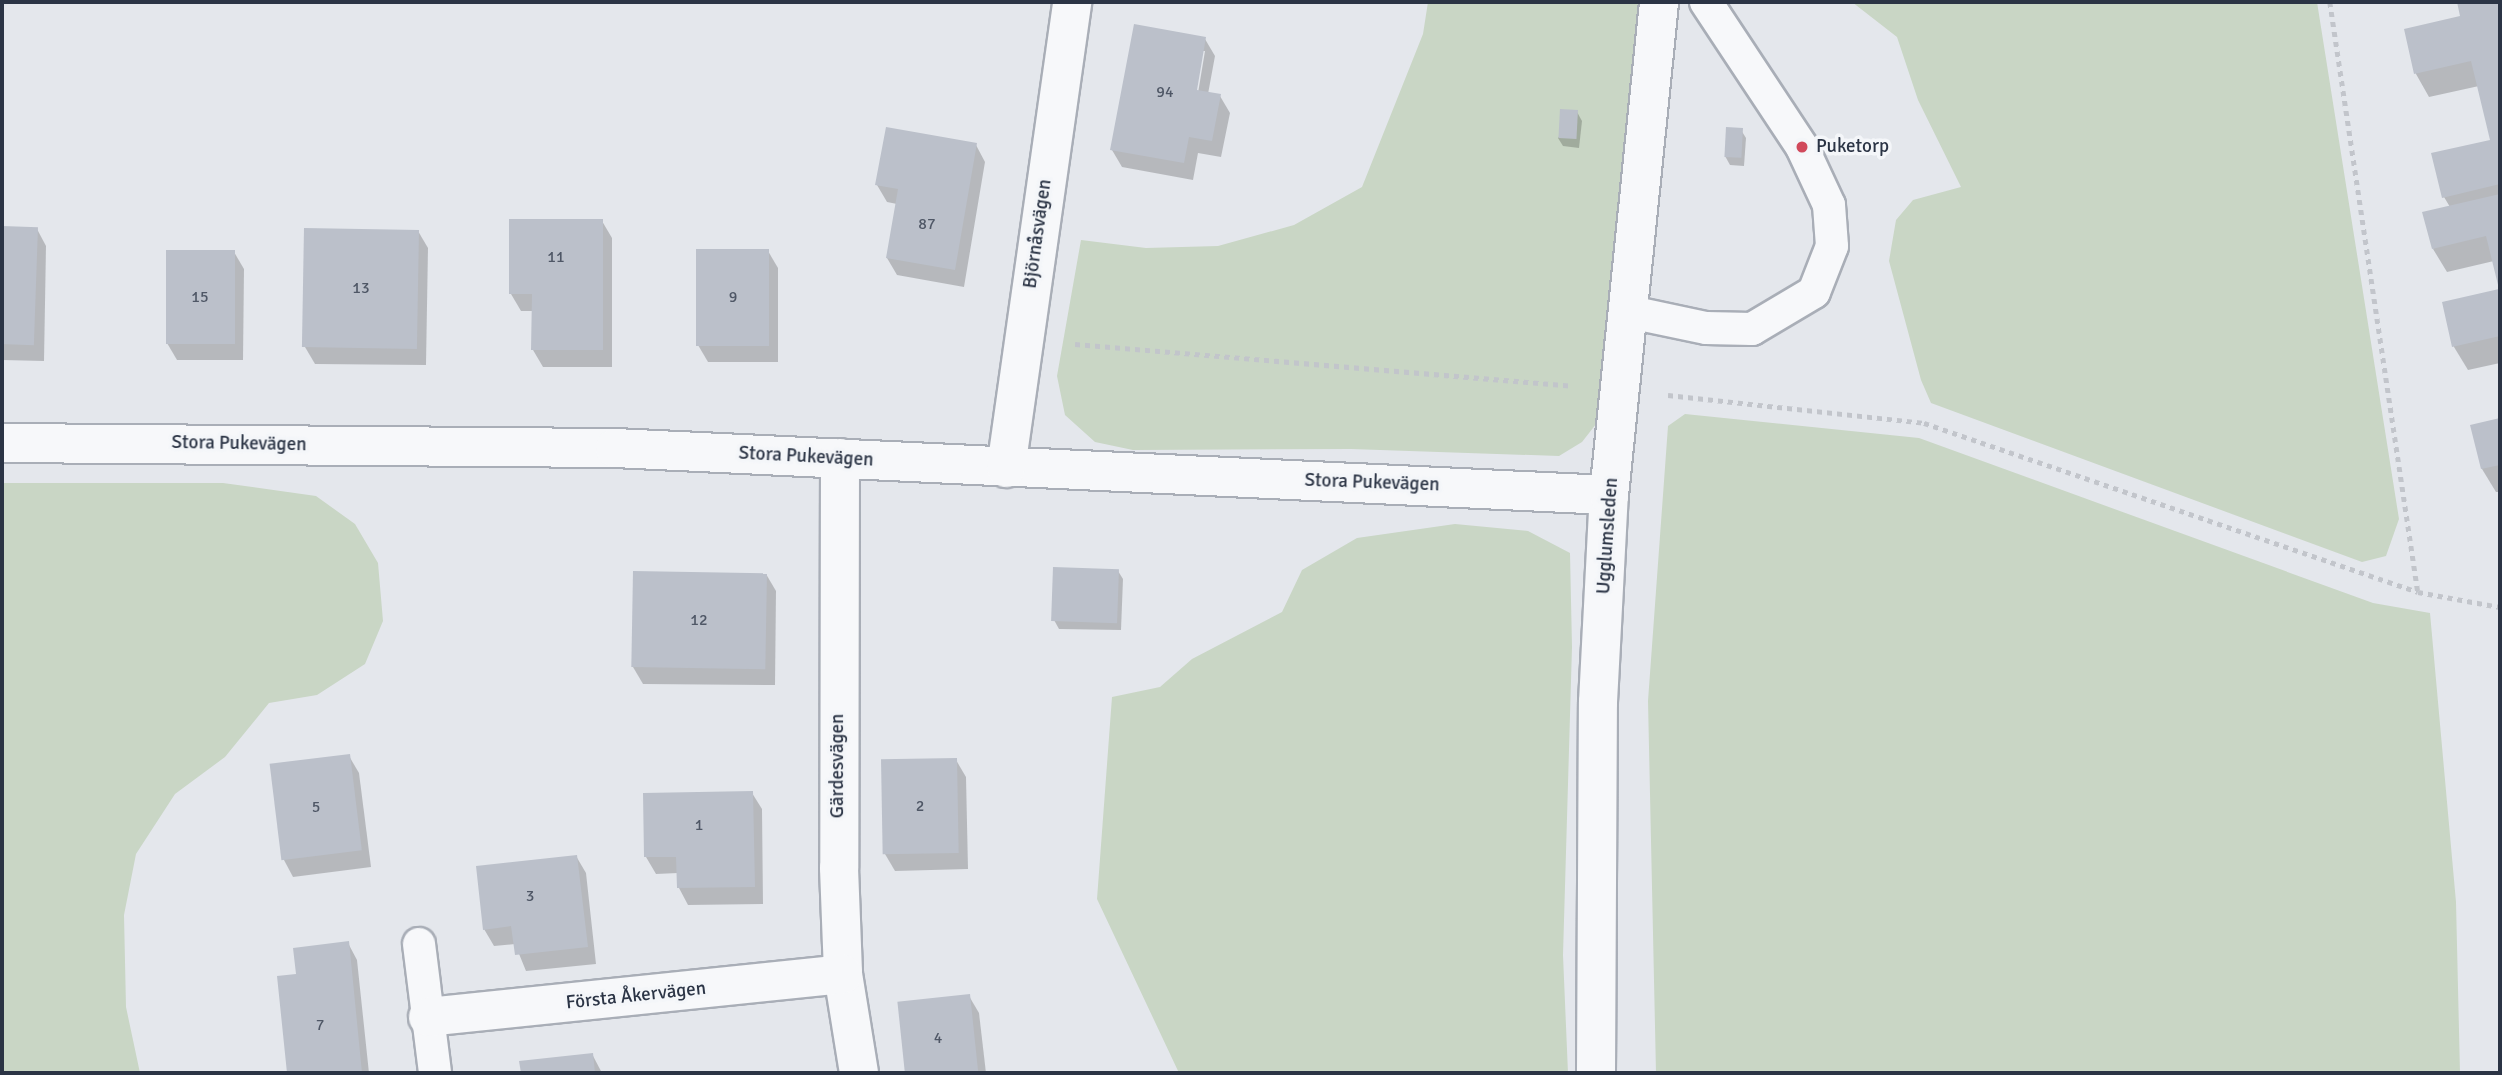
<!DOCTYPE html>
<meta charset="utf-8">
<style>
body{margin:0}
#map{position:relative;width:2502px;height:1075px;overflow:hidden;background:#e4e7ec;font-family:Signika,sans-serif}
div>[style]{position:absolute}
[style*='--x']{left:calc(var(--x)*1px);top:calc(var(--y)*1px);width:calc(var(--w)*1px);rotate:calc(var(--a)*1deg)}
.green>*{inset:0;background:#c9d6c5}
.shadow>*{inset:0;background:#0003}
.building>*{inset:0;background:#bbc0ca;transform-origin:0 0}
.path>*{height:4.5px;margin-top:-2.25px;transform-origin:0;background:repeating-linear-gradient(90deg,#c2c5cb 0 5px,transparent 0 10px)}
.roads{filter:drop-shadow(2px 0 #a9aeb7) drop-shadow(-2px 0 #a9aeb7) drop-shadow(0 2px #a9aeb7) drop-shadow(0 -2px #a9aeb7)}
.service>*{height:32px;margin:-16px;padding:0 16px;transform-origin:16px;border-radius:16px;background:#f7f8fa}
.minor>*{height:38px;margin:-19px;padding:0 19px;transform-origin:19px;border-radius:19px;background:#f7f8fa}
.tertiary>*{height:38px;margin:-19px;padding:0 19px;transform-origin:19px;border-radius:19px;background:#f7f8fa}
.dots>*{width:19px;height:19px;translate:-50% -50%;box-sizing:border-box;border:4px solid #f4f6f9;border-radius:50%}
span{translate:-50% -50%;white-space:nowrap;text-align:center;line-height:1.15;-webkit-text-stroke:7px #f4f6f9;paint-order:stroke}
.number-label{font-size:16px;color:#4f5766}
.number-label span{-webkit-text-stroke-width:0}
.poi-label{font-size:19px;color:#2b3445}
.left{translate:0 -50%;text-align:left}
.street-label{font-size:19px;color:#2b3445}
.frame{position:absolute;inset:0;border:4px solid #2b3445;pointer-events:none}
</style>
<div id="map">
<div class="green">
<i style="clip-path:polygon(1428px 2px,1641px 2px,1600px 419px,1582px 442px,1559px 456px,1351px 449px,1133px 450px,1095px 442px,1065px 415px,1057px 376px,1081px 240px,1146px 248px,1218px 246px,1294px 225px,1362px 187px,1423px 34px)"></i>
<i style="clip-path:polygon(1852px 2px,2317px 2px,2399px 519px,2386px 556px,2362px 562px,1931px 403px,1921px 380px,1889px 261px,1896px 220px,1913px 200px,1961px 187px,1918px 100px,1897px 37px)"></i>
<i style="clip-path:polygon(1685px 414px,1919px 438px,2373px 603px,2430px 613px,2456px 902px,2460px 1073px,1656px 1073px,1648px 701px,1668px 426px)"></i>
<i style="clip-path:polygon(2px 483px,223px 483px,316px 496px,355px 524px,378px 563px,383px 621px,365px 664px,317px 695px,269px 703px,225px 757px,175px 794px,136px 854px,124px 915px,126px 1007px,140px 1073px,2px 1073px)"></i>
<i style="clip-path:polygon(1455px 524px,1528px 531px,1570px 553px,1572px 647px,1563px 955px,1568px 1073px,1179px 1073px,1097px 899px,1112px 697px,1160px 687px,1192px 659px,1282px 612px,1302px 570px,1357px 538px)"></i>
</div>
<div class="shadow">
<i style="clip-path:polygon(2459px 2px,2500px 2px,2500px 289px,2494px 261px,2447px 272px,2433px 249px,2450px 207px,2444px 197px,2492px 141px,2479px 86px,2429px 97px,2416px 74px,2406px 30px,2463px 17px)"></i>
<i style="clip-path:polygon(evenodd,1205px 39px,1215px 56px,1208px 94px,1220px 96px,1230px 113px,1221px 157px,1198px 153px,1193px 180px,1122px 167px,1112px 150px,1205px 39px,1202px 51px,1205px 51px,1197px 99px,1193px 98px,1202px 51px)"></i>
<i style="clip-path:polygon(1577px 112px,1582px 121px,1579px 148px,1563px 146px,1558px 138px)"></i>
<i style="clip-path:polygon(1741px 130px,1746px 138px,1744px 166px,1730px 165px,1725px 156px)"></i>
<i style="clip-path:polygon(976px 145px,985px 162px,964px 287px,897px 275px,887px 258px,897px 204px,887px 202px,877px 185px)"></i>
<i style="clip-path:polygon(602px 221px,612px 238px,612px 367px,543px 367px,533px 350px,533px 311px,521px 311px,511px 294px)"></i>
<i style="clip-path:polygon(2px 228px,37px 229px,46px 246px,44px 361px,2px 360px)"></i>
<i style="clip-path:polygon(418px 231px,428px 248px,426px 365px,315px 364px,305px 347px)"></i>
<i style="clip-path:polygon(768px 251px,778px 268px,778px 362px,708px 362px,698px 345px)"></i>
<i style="clip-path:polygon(234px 252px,244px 269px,243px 360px,177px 360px,167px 343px)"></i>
<i style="clip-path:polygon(2500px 290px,2500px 363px,2468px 370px,2454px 347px,2444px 303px)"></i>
<i style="clip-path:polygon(2500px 420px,2500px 492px,2496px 492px,2482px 469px,2472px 426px)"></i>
<i style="clip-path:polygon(1118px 571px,1123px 579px,1121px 630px,1059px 629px,1054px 620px)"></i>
<i style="clip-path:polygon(766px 574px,776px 591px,775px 685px,643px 684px,633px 667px)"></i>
<i style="clip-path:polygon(349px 756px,359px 773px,371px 867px,293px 877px,284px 860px,272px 765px)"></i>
<i style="clip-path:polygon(956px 760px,966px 777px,968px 869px,895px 871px,885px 854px)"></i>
<i style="clip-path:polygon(752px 793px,762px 809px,763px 904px,688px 905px,679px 888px,678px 873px,656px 874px,646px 857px)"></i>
<i style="clip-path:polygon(576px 856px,586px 873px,596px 964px,526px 971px,515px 944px,494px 946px,484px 929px)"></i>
<i style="clip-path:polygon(348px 943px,357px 960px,369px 1073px,289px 1073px,279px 978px,298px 976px)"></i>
<i style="clip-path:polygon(969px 996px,979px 1013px,986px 1073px,907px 1073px,899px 1004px)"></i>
<i style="clip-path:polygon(592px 1054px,602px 1073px,522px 1073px,521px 1062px)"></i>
</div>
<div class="building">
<i style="clip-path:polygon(2457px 2px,2500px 2px,2500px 184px,2442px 198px,2431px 153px,2490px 140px,2471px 61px,2414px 74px,2404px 29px,2460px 16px)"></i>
<i style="clip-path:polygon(1134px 24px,1206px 37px,1197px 90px,1221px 94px,1212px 141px,1189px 137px,1184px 163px,1110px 150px)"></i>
<i style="left:1560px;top:109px;width:18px;height:29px;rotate:3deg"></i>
<i style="clip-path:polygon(886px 127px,977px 143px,955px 270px,886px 258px,898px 189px,875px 185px)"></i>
<i style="left:1726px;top:127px;width:17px;height:30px;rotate:3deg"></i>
<i style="clip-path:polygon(2500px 194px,2500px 336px,2452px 347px,2442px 302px,2499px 289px,2486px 236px,2432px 249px,2422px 212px)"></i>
<i style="clip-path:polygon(509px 219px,603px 219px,603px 350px,531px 350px,532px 294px,509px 294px)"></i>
<i style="left:2px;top:226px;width:36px;height:118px;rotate:2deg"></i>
<i style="left:304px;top:228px;width:115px;height:119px;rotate:1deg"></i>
<i style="left:696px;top:249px;width:73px;height:97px"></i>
<i style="left:166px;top:250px;width:69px;height:94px"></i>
<i style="clip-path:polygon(2500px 418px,2500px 465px,2481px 469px,2470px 425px)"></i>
<i style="left:1053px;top:567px;width:66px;height:54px;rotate:2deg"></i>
<i style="left:633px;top:571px;width:134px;height:96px;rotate:1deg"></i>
<i style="left:350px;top:754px;width:97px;height:81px;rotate:83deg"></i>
<i style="left:957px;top:758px;width:95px;height:76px;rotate:89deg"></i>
<i style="clip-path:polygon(753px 791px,755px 887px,677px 888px,676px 857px,644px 857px,643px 793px)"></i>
<i style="clip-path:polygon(577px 855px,588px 947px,515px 955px,511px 926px,483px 930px,476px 866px)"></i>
<i style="clip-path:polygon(349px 941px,362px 1073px,287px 1073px,277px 976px,296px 974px,293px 948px)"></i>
<i style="left:970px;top:994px;width:80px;height:73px;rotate:84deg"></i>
<i style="clip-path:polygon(593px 1053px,595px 1073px,521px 1073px,519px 1061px)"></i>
</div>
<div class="path">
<i style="--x:2330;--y:2;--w:597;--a:81.52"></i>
<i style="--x:1075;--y:344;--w:499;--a:4.8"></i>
<i style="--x:1668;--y:395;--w:258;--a:6.2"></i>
<i style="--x:1924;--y:423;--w:522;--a:18.89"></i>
<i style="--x:2418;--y:592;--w:83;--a:10.4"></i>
</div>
<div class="roads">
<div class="service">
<i style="--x:1630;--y:312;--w:78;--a:11.9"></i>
<i style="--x:1706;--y:328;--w:46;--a:1.2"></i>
<i style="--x:1752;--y:329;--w:72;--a:-30.8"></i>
<i style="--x:1814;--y:292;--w:49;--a:-68.6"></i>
<i style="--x:1832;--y:246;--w:41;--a:-94.2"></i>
<i style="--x:1829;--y:205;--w:64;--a:-115"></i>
<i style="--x:1802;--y:147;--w:174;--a:-123.5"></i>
<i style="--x:419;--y:944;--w:130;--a:82.9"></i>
</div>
<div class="minor">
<i style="--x:2;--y:443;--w:613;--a:0.47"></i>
<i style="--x:615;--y:448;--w:995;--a:2.71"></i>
<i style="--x:840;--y:458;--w:410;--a:90.1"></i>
<i style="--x:839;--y:868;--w:106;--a:87.8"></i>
<i style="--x:843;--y:974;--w:100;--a:80.8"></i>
<i style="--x:1006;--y:468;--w:471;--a:-81.9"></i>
<i style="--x:428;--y:1017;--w:417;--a:-5.9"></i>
</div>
<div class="tertiary">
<i style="--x:1596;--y:1073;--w:371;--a:-89.7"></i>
<i style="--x:1598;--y:702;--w:207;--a:-87"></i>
<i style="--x:1609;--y:495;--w:496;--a:-84.2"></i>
</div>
</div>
<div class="dots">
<i style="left:1802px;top:147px;background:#d1495b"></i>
</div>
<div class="number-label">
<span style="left:1165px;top:92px">94</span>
<span style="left:927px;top:224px">87</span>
<span style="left:556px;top:257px">11</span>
<span style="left:361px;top:288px">13</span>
<span style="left:200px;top:297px">15</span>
<span style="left:733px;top:297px">9</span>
<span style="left:699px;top:620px">12</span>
<span style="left:920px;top:806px">2</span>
<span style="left:316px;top:807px">5</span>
<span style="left:699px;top:825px">1</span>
<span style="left:530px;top:896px">3</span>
<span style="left:320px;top:1025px">7</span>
<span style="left:938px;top:1038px">4</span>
</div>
<div class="poi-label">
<span class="left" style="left:1816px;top:147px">Puketorp</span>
</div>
<div class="street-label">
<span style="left:1038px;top:234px;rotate:-82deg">Björnåsvägen</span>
<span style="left:239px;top:444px;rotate:1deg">Stora Pukevägen</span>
<span style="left:806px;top:457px;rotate:3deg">Stora Pukevägen</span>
<span style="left:1372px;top:483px;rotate:2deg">Stora Pukevägen</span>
<span style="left:1608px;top:536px;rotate:-86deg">Ugglumsleden</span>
<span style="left:838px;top:766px;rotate:-90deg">Gärdesvägen</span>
<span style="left:636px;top:996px;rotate:-6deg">Första Åkervägen</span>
</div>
<div class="frame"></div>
</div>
